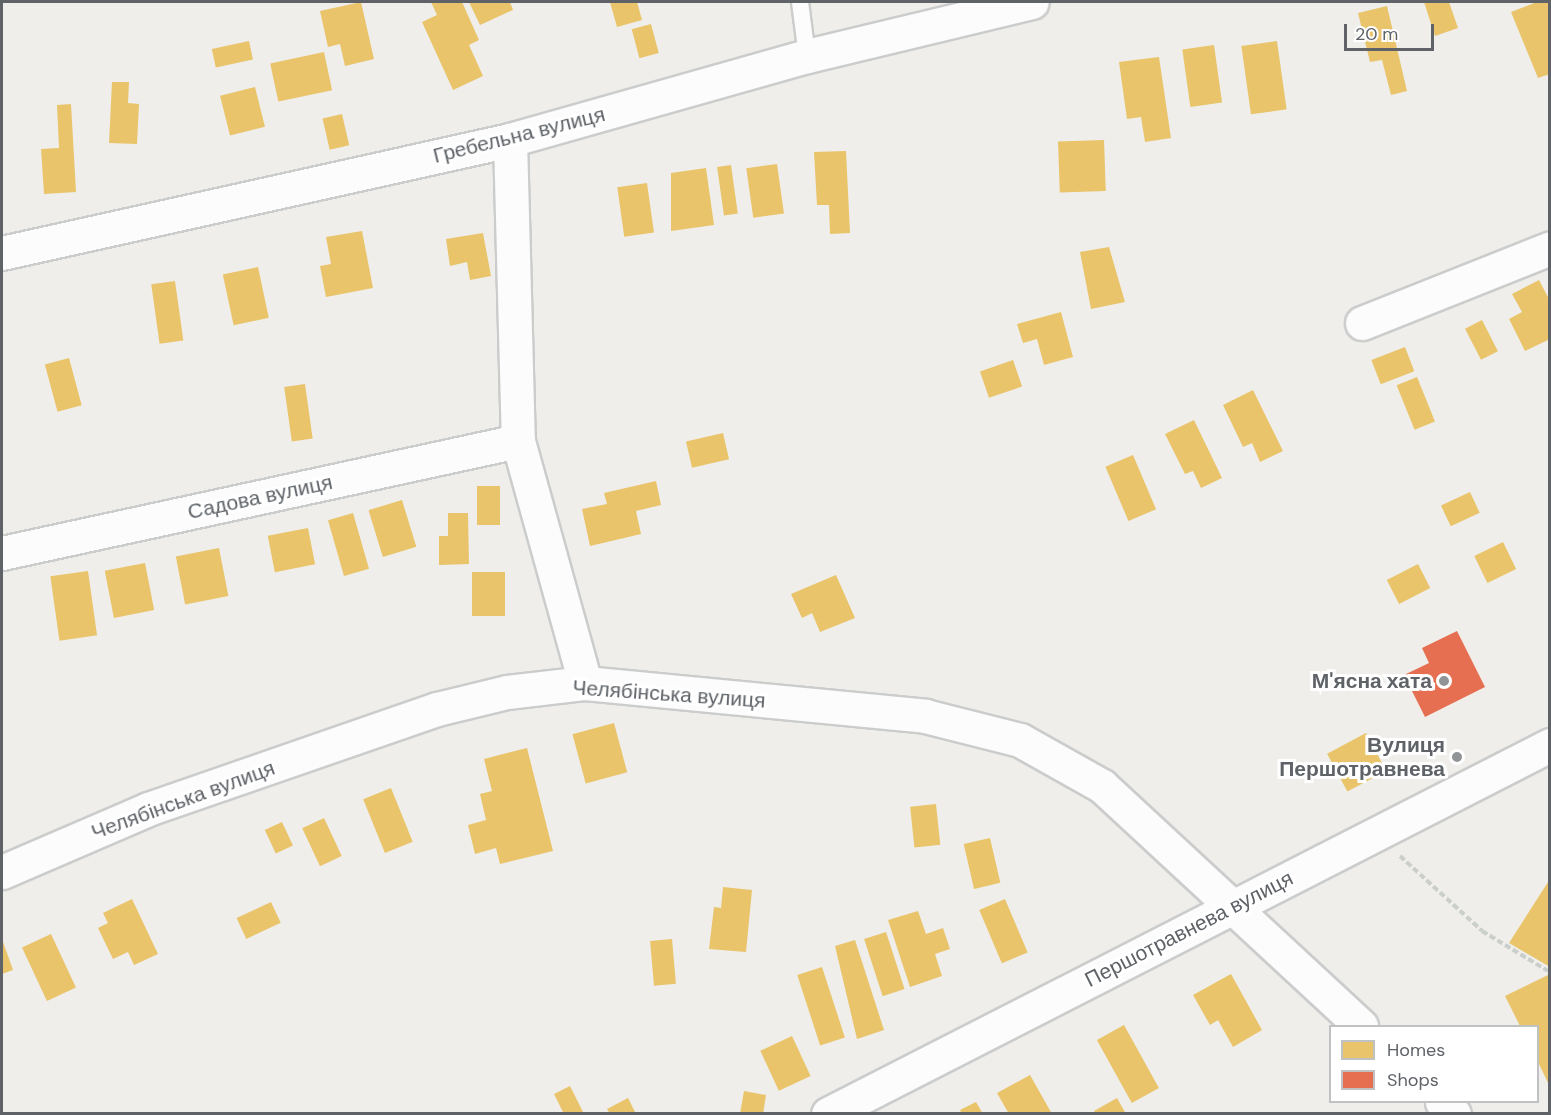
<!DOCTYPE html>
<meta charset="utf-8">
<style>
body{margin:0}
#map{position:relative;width:1551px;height:1115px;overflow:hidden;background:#efeeea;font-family:"DM Sans",sans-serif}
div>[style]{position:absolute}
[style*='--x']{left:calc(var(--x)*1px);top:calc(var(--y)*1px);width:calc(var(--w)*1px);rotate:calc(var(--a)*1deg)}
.homes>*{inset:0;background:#e9c46a;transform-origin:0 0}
.shops>*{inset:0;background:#e76f51}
.path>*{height:4px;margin-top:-2px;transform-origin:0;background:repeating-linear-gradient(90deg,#cacfcc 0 6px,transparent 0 9px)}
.roads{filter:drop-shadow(2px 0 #cbcccc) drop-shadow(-2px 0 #cbcccc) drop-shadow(0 2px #cbcccc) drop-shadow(0 -2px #cbcccc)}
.service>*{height:16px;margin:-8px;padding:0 8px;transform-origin:8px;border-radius:8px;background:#fdfcfc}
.minor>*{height:33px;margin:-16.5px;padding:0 16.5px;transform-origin:16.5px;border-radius:16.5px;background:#fdfcfc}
.tertiary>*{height:33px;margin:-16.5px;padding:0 16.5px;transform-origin:16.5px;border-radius:16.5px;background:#fdfcfc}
.dots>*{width:16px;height:16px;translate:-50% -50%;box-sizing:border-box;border:3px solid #fff;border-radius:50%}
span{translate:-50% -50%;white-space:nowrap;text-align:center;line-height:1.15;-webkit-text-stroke:6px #fff;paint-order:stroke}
.street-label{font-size:21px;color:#5f6368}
.poi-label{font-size:21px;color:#5f6368;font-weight:700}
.right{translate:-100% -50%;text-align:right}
.frame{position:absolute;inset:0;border:3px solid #5f6368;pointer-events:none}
.legend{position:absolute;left:1329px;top:1025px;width:210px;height:78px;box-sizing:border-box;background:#fff;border:2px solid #bfc1c3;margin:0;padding:8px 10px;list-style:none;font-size:18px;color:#5f6368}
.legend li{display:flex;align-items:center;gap:12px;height:30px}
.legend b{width:30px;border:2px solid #bfc1c3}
.scale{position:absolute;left:1344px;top:24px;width:90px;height:27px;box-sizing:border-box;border:3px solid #5f6368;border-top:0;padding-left:8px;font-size:18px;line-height:21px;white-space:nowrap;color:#5f6368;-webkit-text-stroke:4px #fff;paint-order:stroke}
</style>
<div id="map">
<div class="homes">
<i style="clip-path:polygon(361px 2px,374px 59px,345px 66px,340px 44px,328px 47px,320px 11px)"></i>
<i style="clip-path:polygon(431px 2px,462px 2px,479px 40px,469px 45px,483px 76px,453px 90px,422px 22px,437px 15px)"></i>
<i style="clip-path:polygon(469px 2px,510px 2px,513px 10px,480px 25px)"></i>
<i style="clip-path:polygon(610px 2px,637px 2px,642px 20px,617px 27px)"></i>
<i style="clip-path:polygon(1424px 2px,1449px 2px,1458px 28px,1435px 36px)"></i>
<i style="clip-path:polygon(1537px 2px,1550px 2px,1550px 74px,1538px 78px,1511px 12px)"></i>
<i style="clip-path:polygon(1387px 6px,1407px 91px,1391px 95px,1382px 60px,1370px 62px,1358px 13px)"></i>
<i style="left:651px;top:24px;width:30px;height:20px;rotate:75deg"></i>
<i style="left:249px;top:41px;width:19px;height:38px;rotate:78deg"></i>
<i style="left:1277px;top:41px;width:69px;height:36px;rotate:82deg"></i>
<i style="left:1214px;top:45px;width:58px;height:32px;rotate:82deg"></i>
<i style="left:324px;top:52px;width:39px;height:55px;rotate:78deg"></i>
<i style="clip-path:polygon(1159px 57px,1171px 138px,1145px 142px,1141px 117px,1127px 119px,1119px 62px)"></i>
<i style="clip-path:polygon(112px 82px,129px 82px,128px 103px,139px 104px,137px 144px,109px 143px)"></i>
<i style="left:255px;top:87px;width:41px;height:36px;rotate:76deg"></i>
<i style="clip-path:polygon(71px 104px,76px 192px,44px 194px,41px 149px,59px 148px,57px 105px)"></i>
<i style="left:342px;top:114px;width:32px;height:20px;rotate:77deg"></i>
<i style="left:1104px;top:140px;width:51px;height:46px;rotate:88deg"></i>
<i style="clip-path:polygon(846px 151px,850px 233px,830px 234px,829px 205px,817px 205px,814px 152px)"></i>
<i style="left:777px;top:164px;width:50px;height:31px;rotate:82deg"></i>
<i style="left:731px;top:165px;width:49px;height:14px;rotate:82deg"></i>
<i style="clip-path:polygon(706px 168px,714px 225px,671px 231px,671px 173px)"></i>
<i style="left:647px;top:183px;width:50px;height:30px;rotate:82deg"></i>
<i style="clip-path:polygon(362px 231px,373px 288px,326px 297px,320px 266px,331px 264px,326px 237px)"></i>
<i style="clip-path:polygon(483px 233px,491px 276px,470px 280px,467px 262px,450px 266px,446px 239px)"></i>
<i style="clip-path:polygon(1109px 247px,1125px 302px,1091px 309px,1080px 252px)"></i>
<i style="left:258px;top:267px;width:52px;height:36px;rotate:78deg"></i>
<i style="clip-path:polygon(1539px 280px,1550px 301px,1550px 339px,1525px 351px,1509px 319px,1522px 312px,1512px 294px)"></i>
<i style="left:175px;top:281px;width:60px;height:24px;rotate:82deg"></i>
<i style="clip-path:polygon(1061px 312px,1073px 357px,1044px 365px,1037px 339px,1023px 343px,1017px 324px)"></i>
<i style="left:1482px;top:320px;width:35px;height:19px;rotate:63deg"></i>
<i style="left:1405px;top:347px;width:26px;height:36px;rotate:69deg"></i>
<i style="left:69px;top:358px;width:49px;height:25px;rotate:75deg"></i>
<i style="left:1013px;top:360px;width:28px;height:35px;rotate:71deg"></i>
<i style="left:1417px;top:377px;width:48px;height:22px;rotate:68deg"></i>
<i style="left:305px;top:384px;width:55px;height:21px;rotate:82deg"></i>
<i style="clip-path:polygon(1253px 390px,1283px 451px,1260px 462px,1252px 443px,1243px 447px,1223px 405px)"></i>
<i style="clip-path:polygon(1194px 420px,1222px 478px,1201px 488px,1193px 471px,1185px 474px,1165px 434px)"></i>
<i style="left:723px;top:433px;width:27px;height:38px;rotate:77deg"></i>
<i style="left:1133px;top:455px;width:59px;height:30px;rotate:67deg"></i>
<i style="clip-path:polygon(656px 481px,661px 505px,636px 511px,641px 534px,590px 546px,582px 509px,607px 504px,604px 493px)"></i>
<i style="left:477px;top:486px;width:23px;height:39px"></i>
<i style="left:1470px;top:492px;width:23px;height:32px;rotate:65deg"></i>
<i style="left:402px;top:500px;width:49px;height:35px;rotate:73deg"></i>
<i style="left:353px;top:513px;width:58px;height:26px;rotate:74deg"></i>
<i style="clip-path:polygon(448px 513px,468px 513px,469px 564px,439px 565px,439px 536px,448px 536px)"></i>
<i style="left:308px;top:528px;width:37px;height:41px;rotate:79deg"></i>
<i style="left:1503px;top:542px;width:30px;height:32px;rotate:64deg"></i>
<i style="left:219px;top:548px;width:49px;height:44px;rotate:79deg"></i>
<i style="left:145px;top:563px;width:48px;height:41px;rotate:79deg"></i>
<i style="left:1418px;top:564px;width:27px;height:35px;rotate:63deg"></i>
<i style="left:88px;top:571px;width:65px;height:38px;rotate:82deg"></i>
<i style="left:472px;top:572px;width:33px;height:44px"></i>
<i style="clip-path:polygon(836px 575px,855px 618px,820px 632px,812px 613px,802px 618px,791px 594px)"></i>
<i style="left:614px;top:723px;width:51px;height:43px;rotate:75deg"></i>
<i style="left:1366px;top:733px;width:43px;height:44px;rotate:62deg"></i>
<i style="clip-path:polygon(527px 748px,553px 851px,500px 864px,496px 848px,475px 854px,468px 825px,486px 820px,480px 794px,492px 791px,484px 759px)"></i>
<i style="left:391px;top:788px;width:58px;height:30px;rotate:68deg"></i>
<i style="left:936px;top:804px;width:41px;height:26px;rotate:84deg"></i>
<i style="left:324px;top:818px;width:42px;height:24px;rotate:65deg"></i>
<i style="left:282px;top:822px;width:26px;height:19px;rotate:65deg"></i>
<i style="left:990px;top:838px;width:46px;height:27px;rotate:77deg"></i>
<i style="clip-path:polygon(1550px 879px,1550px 967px,1509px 943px)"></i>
<i style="clip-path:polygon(723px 887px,752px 890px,746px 952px,709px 949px,714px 907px,721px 908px)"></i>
<i style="clip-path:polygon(132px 899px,158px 954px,134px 965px,128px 952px,113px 959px,98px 928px,108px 923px,103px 913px)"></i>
<i style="left:1005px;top:899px;width:58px;height:28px;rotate:67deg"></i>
<i style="left:271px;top:902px;width:23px;height:38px;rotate:65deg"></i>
<i style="clip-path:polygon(918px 911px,926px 934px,943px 928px,950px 949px,935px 954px,942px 976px,910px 987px,888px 920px)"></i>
<i style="left:886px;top:932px;width:60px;height:23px;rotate:72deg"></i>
<i style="left:51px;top:934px;width:59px;height:32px;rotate:65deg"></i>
<i style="clip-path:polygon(2px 939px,13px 970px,2px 974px)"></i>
<i style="left:672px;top:939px;width:45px;height:22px;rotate:85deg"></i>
<i style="clip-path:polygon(855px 940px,884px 1030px,857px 1039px,835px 946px)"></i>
<i style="left:822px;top:967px;width:74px;height:26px;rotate:72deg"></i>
<i style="clip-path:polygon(1231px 974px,1262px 1030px,1233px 1047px,1218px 1020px,1210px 1025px,1193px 995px)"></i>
<i style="clip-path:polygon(1550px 974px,1550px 1087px,1538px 1062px,1538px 1026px,1520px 1026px,1505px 996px)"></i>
<i style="left:1124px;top:1025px;width:72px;height:31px;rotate:61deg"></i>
<i style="left:792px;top:1036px;width:44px;height:35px;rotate:65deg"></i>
<i style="clip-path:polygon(1030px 1075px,1052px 1114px,1009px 1114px,997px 1093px)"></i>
<i style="clip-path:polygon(570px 1086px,584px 1114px,564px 1114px,554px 1094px)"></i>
<i style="clip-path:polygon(744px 1091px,766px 1095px,763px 1114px,740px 1114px)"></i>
<i style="clip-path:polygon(628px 1098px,636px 1114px,610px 1114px,607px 1109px)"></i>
<i style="clip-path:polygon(1117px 1098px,1126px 1114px,1096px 1114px,1094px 1111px)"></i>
<i style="clip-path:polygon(976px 1102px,983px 1114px,962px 1114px,960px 1110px)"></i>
</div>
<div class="shops">
<i style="clip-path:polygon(1457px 631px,1485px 687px,1425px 717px,1404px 675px,1429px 663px,1422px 648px)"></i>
</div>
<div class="path">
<i style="--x:1400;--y:856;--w:111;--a:42.4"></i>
<i style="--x:1482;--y:931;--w:77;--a:31.2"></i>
</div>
<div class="roads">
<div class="service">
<i style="--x:800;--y:2;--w:54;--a:82.6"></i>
</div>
<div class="minor">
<i style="--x:510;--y:140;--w:301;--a:88.5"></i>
<i style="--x:518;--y:441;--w:251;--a:74.5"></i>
<i style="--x:2;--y:253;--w:520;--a:-12.54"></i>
<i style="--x:510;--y:140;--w:309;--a:-15.8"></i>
<i style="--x:807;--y:56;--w:231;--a:-13.5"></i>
<i style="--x:1362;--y:323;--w:202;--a:-21.7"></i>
<i style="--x:2;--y:553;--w:528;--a:-12.25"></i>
<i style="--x:2;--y:872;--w:159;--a:-23.3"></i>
<i style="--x:148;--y:809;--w:306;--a:-19.1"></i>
<i style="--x:437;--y:709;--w:72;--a:-13.7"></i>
<i style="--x:507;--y:692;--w:79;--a:-6.6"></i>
<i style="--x:585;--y:683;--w:342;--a:5.5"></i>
<i style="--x:925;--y:716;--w:98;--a:14.2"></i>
<i style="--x:1020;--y:740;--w:94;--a:29.3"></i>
<i style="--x:1102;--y:786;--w:353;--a:42.8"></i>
<i style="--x:1442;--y:1102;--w:17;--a:45"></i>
</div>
<div class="tertiary">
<i style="--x:828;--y:1114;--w:811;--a:-27.07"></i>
</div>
</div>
<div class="dots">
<i style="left:1444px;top:681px;background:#919496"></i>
<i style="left:1457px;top:757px;background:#919496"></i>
</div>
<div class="street-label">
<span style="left:519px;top:135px;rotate:-14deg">Гребельна вулиця</span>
<span style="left:260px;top:497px;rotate:-12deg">Садова вулиця</span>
<span style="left:669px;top:694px;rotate:4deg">Челябінська вулиця</span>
<span style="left:183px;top:800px;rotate:-20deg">Челябінська вулиця</span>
<span style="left:1189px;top:929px;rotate:-27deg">Першотравнева вулиця</span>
</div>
<div class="poi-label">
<span class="right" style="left:1432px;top:681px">М'ясна хата</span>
<span class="right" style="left:1445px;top:757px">Вулиця<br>Першотравнева</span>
</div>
<div class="frame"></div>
<ul class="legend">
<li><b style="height:16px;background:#e9c46a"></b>Homes</li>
<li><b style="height:16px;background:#e76f51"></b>Shops</li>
</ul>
<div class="scale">20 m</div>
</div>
